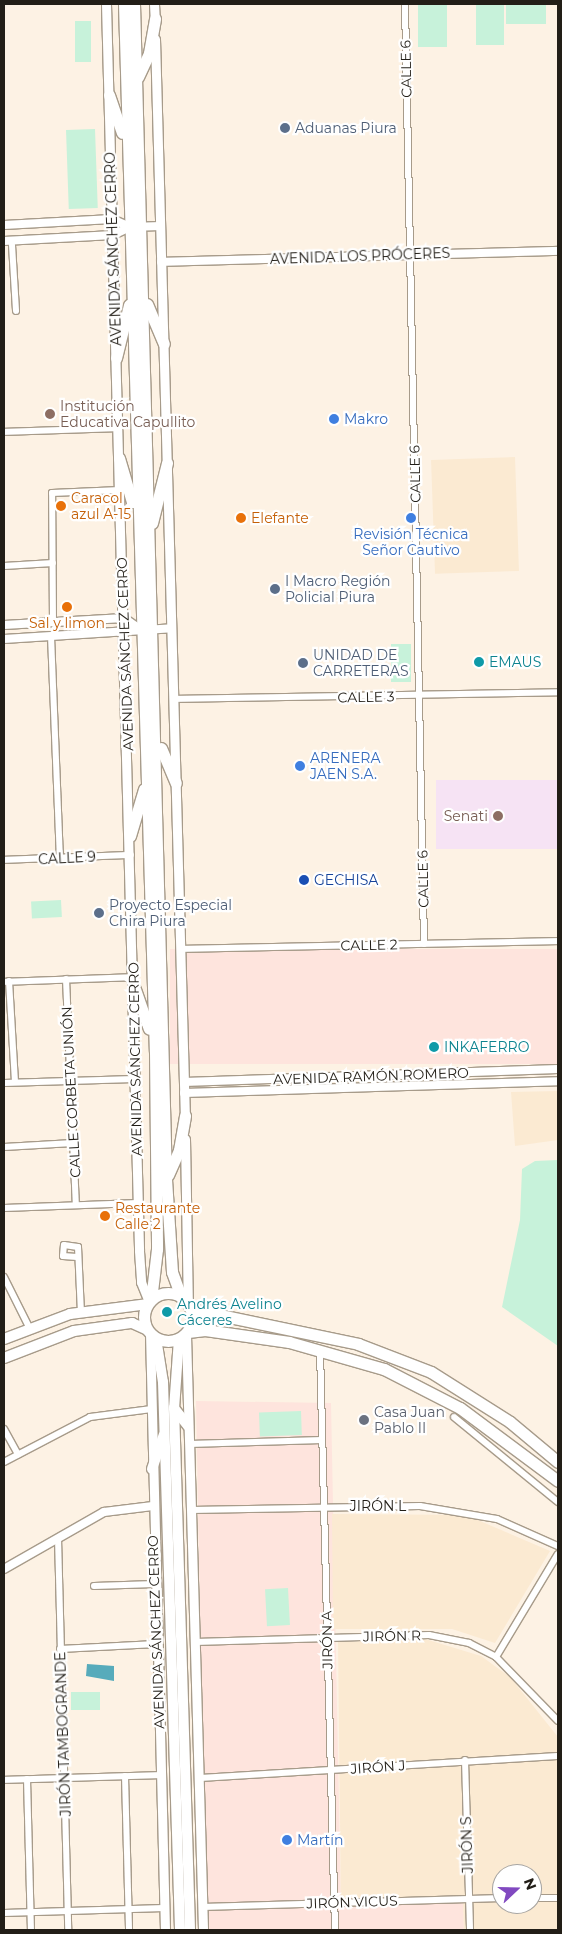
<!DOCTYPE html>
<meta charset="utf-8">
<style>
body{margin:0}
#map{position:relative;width:562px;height:1934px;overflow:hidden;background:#fdf2e4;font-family:Montserrat,sans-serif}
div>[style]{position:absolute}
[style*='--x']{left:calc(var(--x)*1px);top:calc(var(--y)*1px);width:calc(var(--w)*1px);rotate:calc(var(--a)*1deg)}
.commercial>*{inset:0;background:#fee4dd;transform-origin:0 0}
.built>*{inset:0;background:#fbead2;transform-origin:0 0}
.education>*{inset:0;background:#f6e3f4;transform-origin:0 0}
.green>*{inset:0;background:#c7f2da;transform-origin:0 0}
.water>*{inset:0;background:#57abbb}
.roads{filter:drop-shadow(1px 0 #a79b8a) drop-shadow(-1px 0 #a79b8a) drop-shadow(0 1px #a79b8a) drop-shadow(0 -1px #a79b8a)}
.minor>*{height:6px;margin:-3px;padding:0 3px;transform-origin:3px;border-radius:3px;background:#fff}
.tertiary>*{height:8px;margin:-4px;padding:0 4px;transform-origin:4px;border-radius:4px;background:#fff}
.secondary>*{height:9px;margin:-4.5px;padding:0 4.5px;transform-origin:4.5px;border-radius:4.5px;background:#fff}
.primary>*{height:10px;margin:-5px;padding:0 5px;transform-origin:5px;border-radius:5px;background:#fff}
.trunk>*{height:11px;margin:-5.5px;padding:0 5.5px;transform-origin:5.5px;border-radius:5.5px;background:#fff}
.trunk>.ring{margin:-5.5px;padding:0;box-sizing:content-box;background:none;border:11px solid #fff;border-radius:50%}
.dots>*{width:14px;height:14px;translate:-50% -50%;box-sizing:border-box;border:2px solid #fff;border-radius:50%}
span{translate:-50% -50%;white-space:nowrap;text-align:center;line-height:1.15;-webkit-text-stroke:4.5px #fff;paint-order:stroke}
.street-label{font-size:14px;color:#221e17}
.service-label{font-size:14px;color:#4e5e75}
.left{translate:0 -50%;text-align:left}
.education-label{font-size:14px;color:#785e54}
.right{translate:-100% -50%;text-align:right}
.shop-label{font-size:14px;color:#366cbe}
.food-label{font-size:14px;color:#c56008}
.culture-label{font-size:14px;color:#0d838f}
.transit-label{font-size:14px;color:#164399}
.worship-label{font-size:14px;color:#5b616d}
.frame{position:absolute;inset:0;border:5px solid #221e17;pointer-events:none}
.north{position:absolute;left:492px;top:1864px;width:50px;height:50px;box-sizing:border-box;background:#fff;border:1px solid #a7a5a2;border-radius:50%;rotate:69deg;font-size:14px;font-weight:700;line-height:20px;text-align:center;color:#221e17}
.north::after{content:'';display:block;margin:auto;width:18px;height:22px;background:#8149c0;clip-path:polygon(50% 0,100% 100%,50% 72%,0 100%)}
</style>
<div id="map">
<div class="commercial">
<i style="left:558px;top:949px;width:115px;height:388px;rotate:90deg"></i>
<i style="clip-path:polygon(196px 1401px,331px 1403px,341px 1906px,463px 1902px,464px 1930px,206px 1930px)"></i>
</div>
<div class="built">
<i style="left:515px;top:457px;width:114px;height:84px;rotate:88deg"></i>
<i style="clip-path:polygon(558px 1091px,558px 1140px,515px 1146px,511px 1092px)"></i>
<i style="clip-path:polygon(332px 1514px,466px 1515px,550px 1551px,495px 1643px,452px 1629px,333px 1629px)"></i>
<i style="clip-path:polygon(evenodd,425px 1639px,481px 1656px,510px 1677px,558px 1737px,558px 1930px,464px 1930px,463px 1902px,341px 1907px,338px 1642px,425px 1639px,502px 1874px,532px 1874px,532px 1904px,502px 1904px,502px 1874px)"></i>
</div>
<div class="education">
<i style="left:558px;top:780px;width:69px;height:122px;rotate:90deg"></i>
</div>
<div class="green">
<i style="left:418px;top:4px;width:29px;height:43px"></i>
<i style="left:476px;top:4px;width:28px;height:41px"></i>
<i style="left:506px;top:4px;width:40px;height:20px"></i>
<i style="left:75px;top:21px;width:16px;height:41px"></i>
<i style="left:95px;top:129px;width:79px;height:29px;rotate:88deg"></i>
<i style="left:391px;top:644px;width:20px;height:38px"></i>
<i style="left:61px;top:900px;width:17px;height:30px;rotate:87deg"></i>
<i style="clip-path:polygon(558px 1160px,558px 1346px,502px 1307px,520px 1220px,522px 1169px,535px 1161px)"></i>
<i style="left:301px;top:1411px;width:24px;height:42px;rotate:88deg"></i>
<i style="left:288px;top:1588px;width:37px;height:23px;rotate:87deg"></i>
<i style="left:71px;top:1692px;width:29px;height:18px"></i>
</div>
<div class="water">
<i style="clip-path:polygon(87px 1664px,114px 1666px,114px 1681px,86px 1676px)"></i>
</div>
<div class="roads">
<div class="minor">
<i style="--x:405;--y:4;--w:940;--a:88.84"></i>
<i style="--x:12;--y:245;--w:66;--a:86.5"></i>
<i style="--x:4;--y:432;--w:114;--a:-2"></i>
<i style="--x:4;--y:566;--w:49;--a:-3.5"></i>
<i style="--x:53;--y:622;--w:129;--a:-90.4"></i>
<i style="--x:52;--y:493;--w:68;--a:-2.5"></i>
<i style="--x:51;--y:636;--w:222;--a:87.7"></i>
<i style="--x:173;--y:699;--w:385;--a:-1"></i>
<i style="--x:4;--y:860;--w:127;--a:-2.3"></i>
<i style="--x:180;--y:949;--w:378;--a:-1.2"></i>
<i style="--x:66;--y:979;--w:225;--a:87.5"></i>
<i style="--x:9;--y:981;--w:101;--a:86.6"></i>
<i style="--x:4;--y:982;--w:130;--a:-2.2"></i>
<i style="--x:4;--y:1083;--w:130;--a:-1.8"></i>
<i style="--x:4;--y:1147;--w:69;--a:-3.3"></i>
<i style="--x:4;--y:1208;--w:134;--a:-2.1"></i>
<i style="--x:77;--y:1257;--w:14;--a:-176"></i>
<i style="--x:63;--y:1256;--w:11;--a:-85"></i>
<i style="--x:64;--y:1245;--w:14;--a:8"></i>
<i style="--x:78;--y:1247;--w:65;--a:87.4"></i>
<i style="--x:4;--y:1277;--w:56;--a:63.4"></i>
<i style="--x:320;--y:1350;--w:580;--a:88.52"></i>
<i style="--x:454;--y:1417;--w:134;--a:39.3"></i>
<i style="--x:4;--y:1429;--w:29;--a:61"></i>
<i style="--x:189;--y:1444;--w:133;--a:-1.7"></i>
<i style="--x:4;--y:1462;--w:97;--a:-27.6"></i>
<i style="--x:90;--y:1417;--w:62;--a:-7.5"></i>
<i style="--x:191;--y:1510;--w:229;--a:-1"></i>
<i style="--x:420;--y:1506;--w:78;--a:9.6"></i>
<i style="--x:497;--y:1519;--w:67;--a:23.9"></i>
<i style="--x:58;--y:1538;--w:392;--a:88.5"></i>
<i style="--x:94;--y:1586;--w:61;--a:-1.9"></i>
<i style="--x:195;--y:1642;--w:234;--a:-1.7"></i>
<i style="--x:429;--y:1635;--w:41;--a:11.3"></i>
<i style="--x:469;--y:1643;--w:30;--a:27"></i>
<i style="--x:496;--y:1657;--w:89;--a:45.9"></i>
<i style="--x:60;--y:1649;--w:96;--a:-3"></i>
<i style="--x:496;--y:1657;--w:120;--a:-59"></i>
<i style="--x:465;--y:1760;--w:170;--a:88.3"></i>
<i style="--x:125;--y:1776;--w:154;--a:88.5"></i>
<i style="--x:199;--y:1778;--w:360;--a:-3.5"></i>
<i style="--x:27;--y:1779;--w:151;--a:88.5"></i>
<i style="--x:4;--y:1780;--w:156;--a:-1.8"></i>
<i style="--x:532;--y:1898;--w:26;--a:0"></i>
<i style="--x:202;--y:1907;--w:300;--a:-1.7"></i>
<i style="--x:4;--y:1913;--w:160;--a:-1.8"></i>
</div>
<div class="tertiary">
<i style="--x:4;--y:225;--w:108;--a:-3.2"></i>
<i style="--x:112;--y:219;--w:20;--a:24"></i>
<i style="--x:4;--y:241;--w:109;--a:-3.2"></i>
<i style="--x:113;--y:235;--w:19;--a:-25"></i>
<i style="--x:130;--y:227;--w:31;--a:-2"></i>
<i style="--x:161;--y:262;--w:397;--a:-1.6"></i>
<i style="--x:4;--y:625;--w:120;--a:-3.3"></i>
<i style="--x:124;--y:618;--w:19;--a:35"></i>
<i style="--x:4;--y:639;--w:168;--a:-3.7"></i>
<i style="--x:184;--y:1082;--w:374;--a:-2"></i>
<i style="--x:184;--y:1093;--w:374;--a:-1.8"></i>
<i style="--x:4;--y:1569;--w:115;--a:-29.7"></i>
<i style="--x:104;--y:1512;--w:49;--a:-7"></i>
</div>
<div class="secondary">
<i style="--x:106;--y:4;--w:1247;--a:88.48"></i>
<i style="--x:139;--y:1251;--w:31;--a:86"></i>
<i style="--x:141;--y:1282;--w:22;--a:68"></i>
<i style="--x:154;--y:4;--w:19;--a:87"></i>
<i style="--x:155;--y:39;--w:1082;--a:88.41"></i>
<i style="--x:185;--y:1139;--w:165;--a:89"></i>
<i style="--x:150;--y:1333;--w:597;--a:88.56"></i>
<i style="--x:186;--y:1335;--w:595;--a:88.36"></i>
</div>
<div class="primary">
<i style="--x:156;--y:1338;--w:45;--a:81"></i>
<i style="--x:163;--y:1382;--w:548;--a:88.22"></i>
<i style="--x:4;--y:1339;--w:71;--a:-20.7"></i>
<i style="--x:70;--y:1314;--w:79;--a:-7.3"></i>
<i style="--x:179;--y:1339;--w:69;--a:94.1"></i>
<i style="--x:174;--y:1408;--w:522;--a:88.24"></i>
<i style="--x:4;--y:1358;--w:75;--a:-21.1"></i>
<i style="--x:74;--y:1331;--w:59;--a:-7.9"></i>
<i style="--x:132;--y:1323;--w:17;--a:24"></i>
<i style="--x:174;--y:1408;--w:23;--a:52"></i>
<i style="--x:152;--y:1469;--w:36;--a:-71"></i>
</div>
<div class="trunk">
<i style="--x:124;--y:4;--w:1048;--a:88.31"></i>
<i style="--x:155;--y:1052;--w:197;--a:89.4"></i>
<i style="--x:157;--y:1249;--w:51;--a:96.7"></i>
<i style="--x:134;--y:4;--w:1175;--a:88.44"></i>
<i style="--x:166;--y:1179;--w:93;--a:86.3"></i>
<i style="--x:172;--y:1272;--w:27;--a:70"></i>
<i style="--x:138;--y:77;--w:26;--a:-65"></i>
<i style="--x:149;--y:53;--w:35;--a:-80"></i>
<i style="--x:109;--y:95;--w:40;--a:71.1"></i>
<i style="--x:147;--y:304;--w:43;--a:67"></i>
<i style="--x:116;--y:358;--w:55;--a:-76.2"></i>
<i style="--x:119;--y:458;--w:46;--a:73.5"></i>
<i style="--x:152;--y:523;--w:62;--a:-76"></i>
<i style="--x:161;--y:748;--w:38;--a:67"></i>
<i style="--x:130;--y:836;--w:49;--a:-73.4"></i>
<i style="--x:135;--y:989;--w:42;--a:70.7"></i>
<i style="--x:168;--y:1175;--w:27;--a:-66"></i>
<i style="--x:179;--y:1150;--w:35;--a:-80"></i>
<i class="ring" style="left:144px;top:1293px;width:37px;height:37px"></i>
<i style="--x:191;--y:1309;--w:171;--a:11.8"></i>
<i style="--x:358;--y:1344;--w:78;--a:21"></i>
<i style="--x:431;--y:1372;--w:93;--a:32.3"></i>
<i style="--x:510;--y:1422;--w:62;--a:39.8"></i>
<i style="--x:188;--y:1332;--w:17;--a:-7"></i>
<i style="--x:205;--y:1330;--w:85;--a:8.1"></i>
<i style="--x:289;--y:1342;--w:99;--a:15.9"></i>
<i style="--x:384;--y:1369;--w:85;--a:27.2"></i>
<i style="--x:460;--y:1408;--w:122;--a:36.7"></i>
</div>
</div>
<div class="dots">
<i style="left:285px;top:128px;background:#5c6f8a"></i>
<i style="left:50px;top:414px;background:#8d6e63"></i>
<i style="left:334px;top:419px;background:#3f7fe0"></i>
<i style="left:61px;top:506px;background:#e8710a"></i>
<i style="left:241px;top:518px;background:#e8710a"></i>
<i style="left:411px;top:518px;background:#3f7fe0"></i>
<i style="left:275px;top:589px;background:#5c6f8a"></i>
<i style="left:67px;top:607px;background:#e8710a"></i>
<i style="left:479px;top:662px;background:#0f9aa8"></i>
<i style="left:303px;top:663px;background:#5c6f8a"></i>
<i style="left:300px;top:766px;background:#3f7fe0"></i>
<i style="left:498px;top:816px;background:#8d6e63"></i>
<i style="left:304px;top:880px;background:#1a4fb4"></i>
<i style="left:99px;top:913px;background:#5c6f8a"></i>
<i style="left:434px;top:1047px;background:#0f9aa8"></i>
<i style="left:105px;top:1216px;background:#e8710a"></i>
<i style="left:167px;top:1312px;background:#0f9aa8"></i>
<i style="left:364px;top:1420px;background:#6b7280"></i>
<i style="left:287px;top:1840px;background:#3f7fe0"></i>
</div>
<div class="street-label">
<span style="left:406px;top:69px;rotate:-91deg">CALLE 6</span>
<span style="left:113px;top:249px;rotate:-92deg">AVENIDA SÁNCHEZ CERRO</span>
<span style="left:360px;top:256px;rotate:-2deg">AVENIDA LOS PRÓCERES</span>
<span style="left:415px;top:474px;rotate:-91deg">CALLE 6</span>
<span style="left:125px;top:654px;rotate:-92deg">AVENIDA SÁNCHEZ CERRO</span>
<span style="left:366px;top:697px;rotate:-1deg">CALLE 3</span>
<span style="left:67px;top:858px;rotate:-3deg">CALLE 9</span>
<span style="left:423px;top:879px;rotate:-91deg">CALLE 6</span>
<span style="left:369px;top:945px;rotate:-1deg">CALLE 2</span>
<span style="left:135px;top:1059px;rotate:-91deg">AVENIDA SÁNCHEZ CERRO</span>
<span style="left:371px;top:1076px;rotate:-2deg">AVENIDA RAMÓN ROMERO</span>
<span style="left:71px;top:1092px;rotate:-93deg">CALLE CORBETA UNIÓN</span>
<span style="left:378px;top:1506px">JIRÓN L</span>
<span style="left:156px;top:1632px;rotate:-92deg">AVENIDA SÁNCHEZ CERRO</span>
<span style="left:392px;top:1636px;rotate:-1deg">JIRÓN R</span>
<span style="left:327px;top:1640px;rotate:-91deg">JIRÓN A</span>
<span style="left:63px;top:1734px;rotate:-92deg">JIRÓN TAMBOGRANDE</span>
<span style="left:378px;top:1767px;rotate:-4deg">JIRÓN J</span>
<span style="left:467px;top:1845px;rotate:-92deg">JIRÓN S</span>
<span style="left:352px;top:1902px;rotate:-2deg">JIRÓN VICUS</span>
</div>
<div class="service-label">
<span class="left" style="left:295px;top:128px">Aduanas Piura</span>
<span class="left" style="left:285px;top:589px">I Macro Región<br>Policial Piura</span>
<span class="left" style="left:313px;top:663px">UNIDAD DE<br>CARRETERAS</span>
<span class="left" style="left:109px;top:913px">Proyecto Especial<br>Chira Piura</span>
</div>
<div class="education-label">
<span class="left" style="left:60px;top:414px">Institución<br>Educativa Capullito</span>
<span class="right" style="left:488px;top:816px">Senati</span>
</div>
<div class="shop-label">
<span class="left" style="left:344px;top:419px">Makro</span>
<span style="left:411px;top:542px">Revisión Técnica<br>Señor Cautivo</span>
<span class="left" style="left:310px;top:766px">ARENERA<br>JAEN S.A.</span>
<span class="left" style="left:297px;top:1840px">Martín</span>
</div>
<div class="food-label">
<span class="left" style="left:71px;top:506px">Caracol<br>azul A-15</span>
<span class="left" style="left:251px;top:518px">Elefante</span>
<span style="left:67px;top:623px">Sal y limon</span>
<span class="left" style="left:115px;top:1216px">Restaurante<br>Calle 2</span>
</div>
<div class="culture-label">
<span class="left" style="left:489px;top:662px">EMAUS</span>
<span class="left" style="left:444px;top:1047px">INKAFERRO</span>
<span class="left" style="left:177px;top:1312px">Andrés Avelino<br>Cáceres</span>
</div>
<div class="transit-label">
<span class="left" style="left:314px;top:880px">GECHISA</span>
</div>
<div class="worship-label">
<span class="left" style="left:374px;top:1420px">Casa Juan<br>Pablo II</span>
</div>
<div class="frame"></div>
<div class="north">N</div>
</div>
